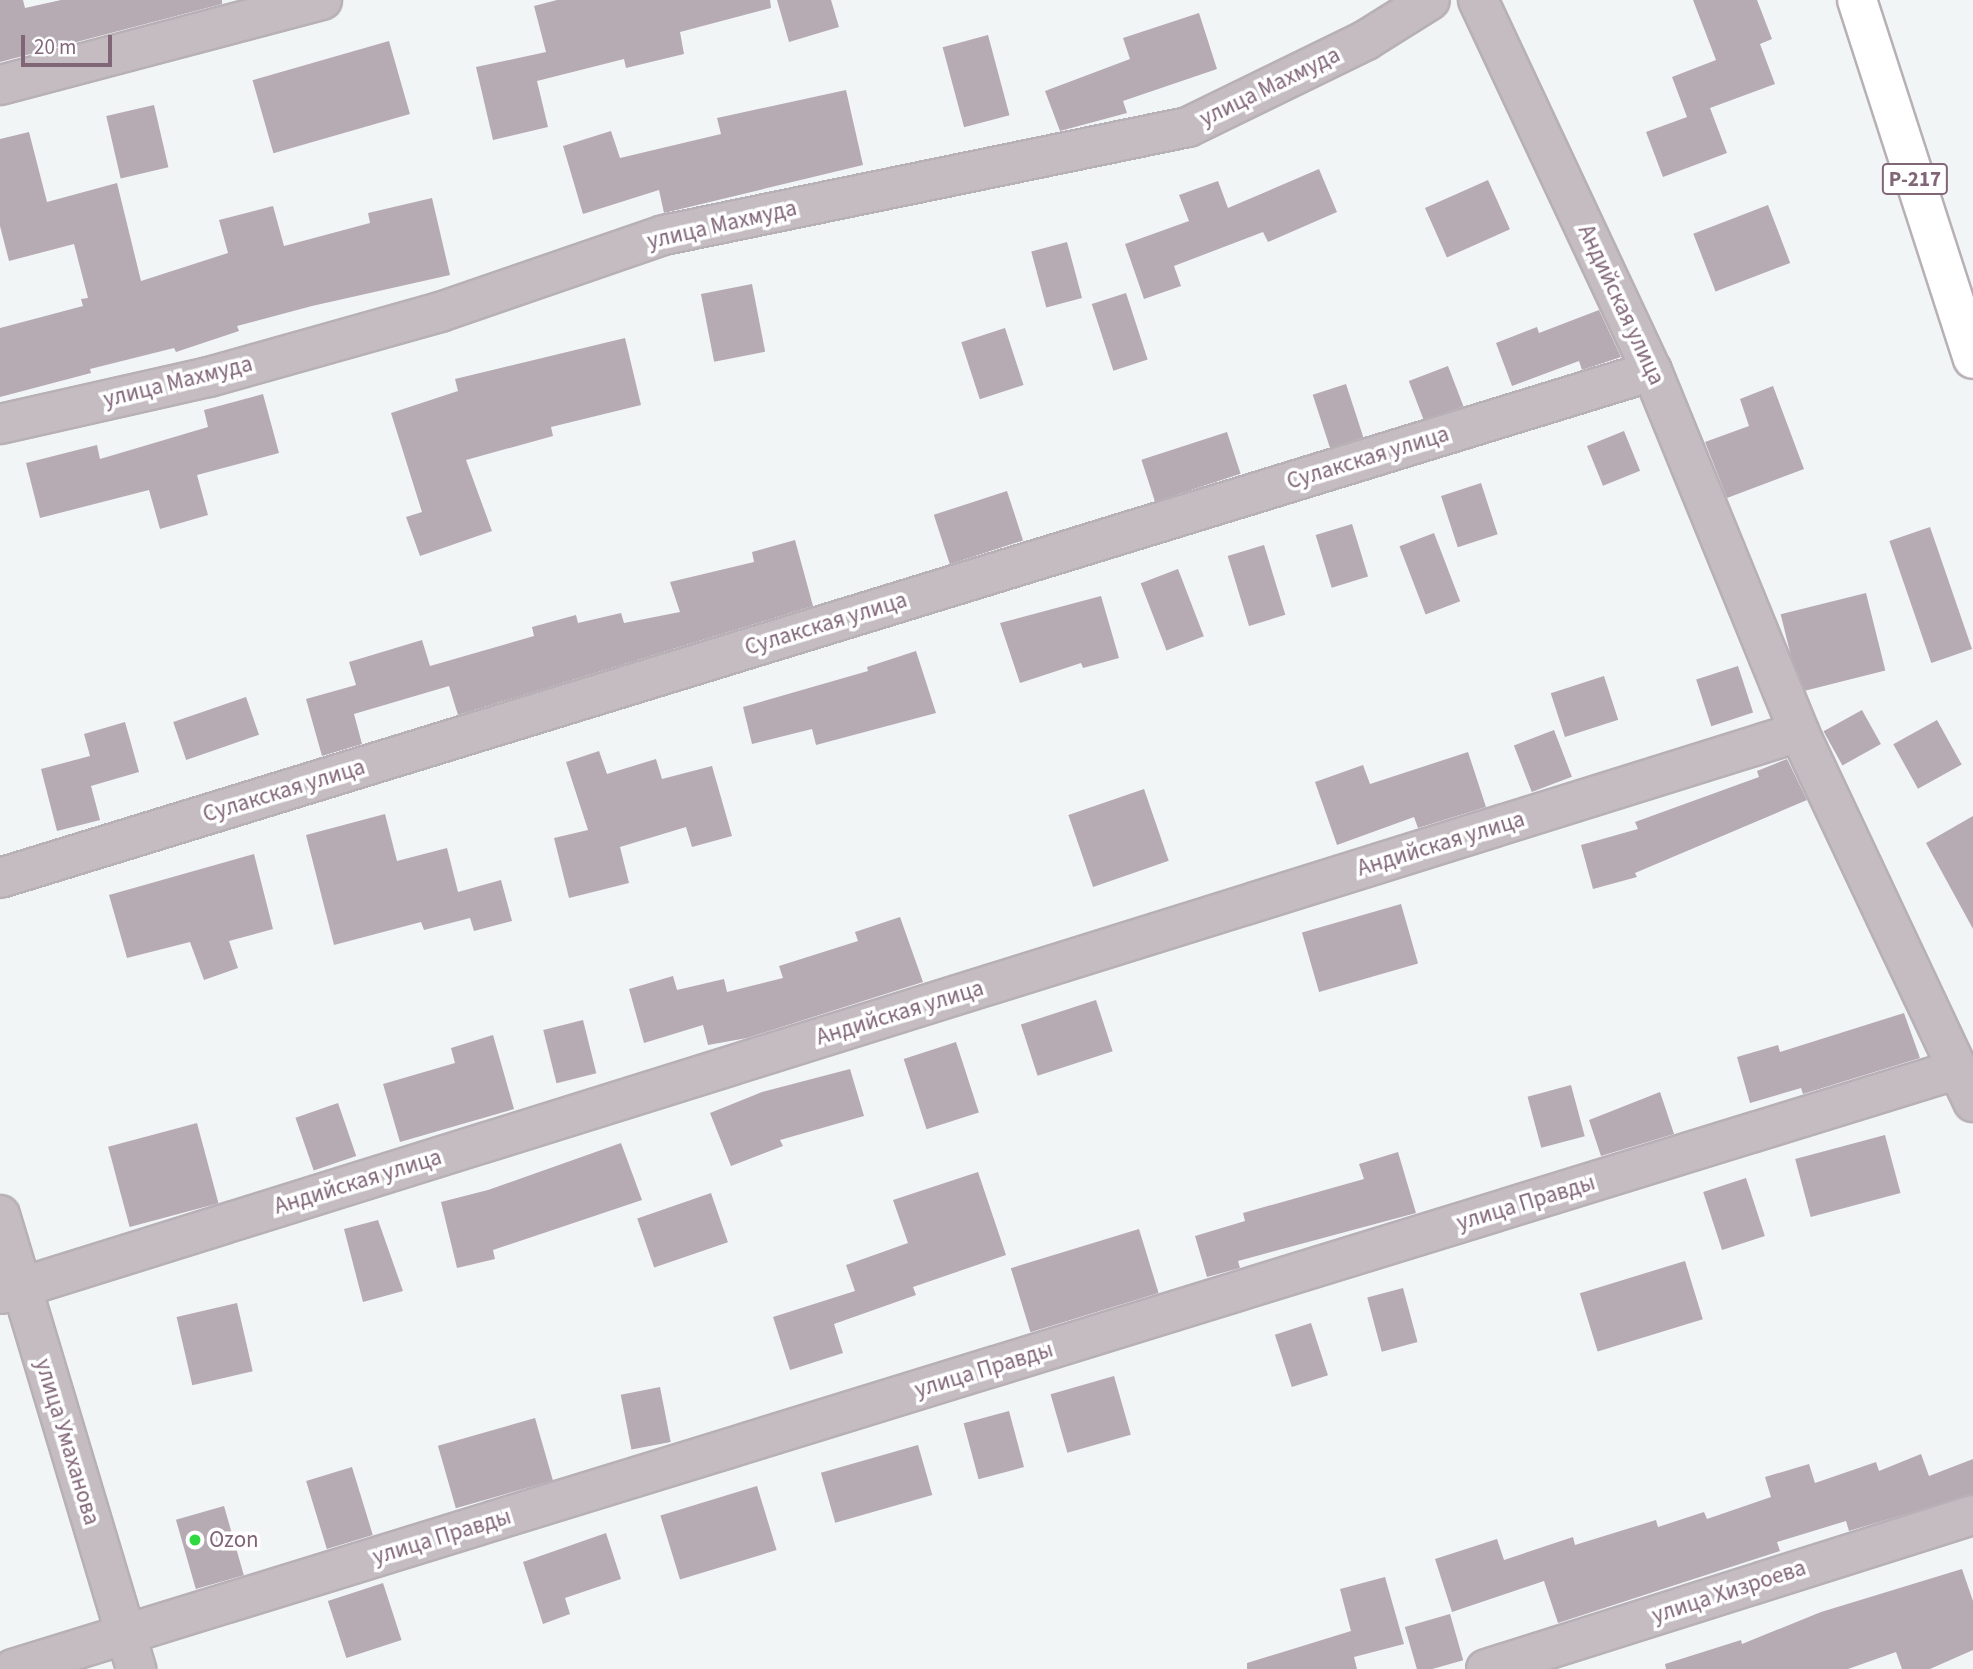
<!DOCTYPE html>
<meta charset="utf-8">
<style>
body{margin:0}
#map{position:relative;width:1973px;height:1669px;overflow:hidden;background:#f2f5f5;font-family:"Source Sans 3",sans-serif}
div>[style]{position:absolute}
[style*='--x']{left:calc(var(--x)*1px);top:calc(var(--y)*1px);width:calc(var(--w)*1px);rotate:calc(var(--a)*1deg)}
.building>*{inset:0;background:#b6aab3;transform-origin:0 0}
.roads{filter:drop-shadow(2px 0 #b7b0b5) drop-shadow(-2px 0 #b7b0b5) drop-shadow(0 2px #b7b0b5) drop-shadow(0 -2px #b7b0b5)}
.minor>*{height:38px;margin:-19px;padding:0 19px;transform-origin:19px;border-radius:19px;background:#c4bcc1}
.highway>*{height:38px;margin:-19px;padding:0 19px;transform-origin:19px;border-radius:19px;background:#fff}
.dots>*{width:19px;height:19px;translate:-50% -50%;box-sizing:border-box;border:4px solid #fff;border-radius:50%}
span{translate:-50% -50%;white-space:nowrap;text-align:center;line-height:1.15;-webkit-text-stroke:7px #fff;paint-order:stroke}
.shield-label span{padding:2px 5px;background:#fff;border:2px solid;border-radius:5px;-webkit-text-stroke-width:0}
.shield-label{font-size:21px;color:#816678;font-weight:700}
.street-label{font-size:23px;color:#816678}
.poi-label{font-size:23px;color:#816678}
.left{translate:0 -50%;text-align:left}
.scale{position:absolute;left:21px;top:35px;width:91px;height:32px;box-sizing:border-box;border:4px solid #816678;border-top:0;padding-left:9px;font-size:21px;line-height:24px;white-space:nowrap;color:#816678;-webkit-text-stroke:5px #fff;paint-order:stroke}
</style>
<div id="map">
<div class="building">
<i style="clip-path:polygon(0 0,23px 0,25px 8px,61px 0,222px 0,222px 4px,0 62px)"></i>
<i style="clip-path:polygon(557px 0,770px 0,771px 8px,680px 32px,684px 54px,626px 68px,624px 59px,537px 81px,548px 127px,493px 140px,476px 67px,546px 52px,534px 6px)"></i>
<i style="clip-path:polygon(777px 0,831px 0,839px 27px,789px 42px)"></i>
<i style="clip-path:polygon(1693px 0,1757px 0,1772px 39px,1760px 44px,1775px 84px,1710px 108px,1727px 153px,1663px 177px,1646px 132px,1687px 117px,1672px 77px,1716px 60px)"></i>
<i style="clip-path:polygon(1199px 13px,1217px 69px,1123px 101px,1127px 113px,1060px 131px,1045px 91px,1130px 59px,1123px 38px)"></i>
<i style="left:988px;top:35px;width:83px;height:47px;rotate:75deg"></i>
<i style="left:389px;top:41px;width:76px;height:142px;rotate:74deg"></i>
<i style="clip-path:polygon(846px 90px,863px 165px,664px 213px,659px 190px,583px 214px,563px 146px,611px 131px,620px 158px,721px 134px,717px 118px)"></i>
<i style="left:154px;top:105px;width:64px;height:49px;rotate:77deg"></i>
<i style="clip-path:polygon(29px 132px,47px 202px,117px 183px,141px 281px,228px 253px,219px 220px,273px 206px,284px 246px,370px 223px,368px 213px,432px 198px,450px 275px,312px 306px,237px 326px,239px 331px,176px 352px,174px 348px,90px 369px,91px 373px,0 397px,0 328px,83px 306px,81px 299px,88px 298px,74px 244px,9px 261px,0 226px,0 139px)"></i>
<i style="clip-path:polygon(1319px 169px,1337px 212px,1268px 242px,1263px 232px,1174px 266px,1181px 286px,1144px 299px,1125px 244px,1189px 221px,1179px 195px,1218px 181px,1228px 208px)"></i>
<i style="left:1488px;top:180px;width:54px;height:69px;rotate:66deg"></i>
<i style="left:1768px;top:205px;width:62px;height:80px;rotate:69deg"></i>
<i style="left:1067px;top:242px;width:58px;height:37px;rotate:75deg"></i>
<i style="left:752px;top:284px;width:69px;height:52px;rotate:79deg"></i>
<i style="left:1126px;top:293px;width:70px;height:36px;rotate:72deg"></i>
<i style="clip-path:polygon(1599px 310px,1621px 357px,1582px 370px,1579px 361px,1512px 386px,1496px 343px,1537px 327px,1539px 333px)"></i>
<i style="left:1005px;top:328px;width:60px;height:46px;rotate:72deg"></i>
<i style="clip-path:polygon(625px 338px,641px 405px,551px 427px,553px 436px,466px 460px,492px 531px,420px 556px,406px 517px,422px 512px,391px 413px,458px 391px,455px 379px)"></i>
<i style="left:1448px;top:366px;width:43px;height:42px;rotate:69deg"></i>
<i style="left:1346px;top:384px;width:56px;height:35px;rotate:72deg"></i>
<i style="clip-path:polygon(1773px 386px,1804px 469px,1727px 498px,1705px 442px,1749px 426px,1740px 399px)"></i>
<i style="clip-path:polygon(263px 394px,279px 453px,197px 475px,208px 515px,160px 529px,149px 490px,40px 518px,26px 463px,97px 445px,100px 459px,208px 427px,204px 410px)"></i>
<i style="left:1624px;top:431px;width:43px;height:40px;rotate:68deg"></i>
<i style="left:1227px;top:432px;width:44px;height:90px;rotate:72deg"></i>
<i style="left:1481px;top:483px;width:54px;height:42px;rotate:72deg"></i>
<i style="left:1007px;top:491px;width:52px;height:77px;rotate:72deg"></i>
<i style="left:1352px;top:524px;width:55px;height:38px;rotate:73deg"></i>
<i style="left:1930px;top:527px;width:129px;height:43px;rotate:71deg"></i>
<i style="left:1434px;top:533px;width:73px;height:37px;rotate:69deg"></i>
<i style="clip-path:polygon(795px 540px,813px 606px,458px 715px,449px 686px,354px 714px,362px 744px,322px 756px,306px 699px,356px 685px,349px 662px,422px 640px,430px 666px,534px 636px,532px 627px,576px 615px,578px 623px,621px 613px,624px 623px,680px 612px,670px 582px,754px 562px,752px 552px)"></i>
<i style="left:1264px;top:545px;width:73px;height:38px;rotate:73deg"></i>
<i style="left:1178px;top:569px;width:72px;height:40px;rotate:69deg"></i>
<i style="left:1866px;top:593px;width:80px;height:88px;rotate:76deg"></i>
<i style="clip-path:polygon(1101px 596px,1119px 658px,1083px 668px,1081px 663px,1020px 683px,1000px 623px)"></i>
<i style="clip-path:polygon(916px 651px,936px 713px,816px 745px,812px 729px,752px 744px,743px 707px,868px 671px,867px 667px)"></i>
<i style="left:1738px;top:666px;width:49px;height:44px;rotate:72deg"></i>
<i style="left:1604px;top:676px;width:46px;height:56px;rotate:72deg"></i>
<i style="left:246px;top:697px;width:40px;height:77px;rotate:71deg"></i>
<i style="left:1862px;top:710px;width:39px;height:44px;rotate:61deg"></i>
<i style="left:1937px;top:720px;width:51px;height:50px;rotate:61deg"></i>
<i style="clip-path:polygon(125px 722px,139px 772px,91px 786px,100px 820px,57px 831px,41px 769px,90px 756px,84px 734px)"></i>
<i style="left:1554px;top:730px;width:50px;height:43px;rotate:69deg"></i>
<i style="clip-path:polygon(599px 751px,607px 774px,656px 759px,662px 779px,712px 766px,732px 836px,692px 847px,686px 827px,620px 847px,629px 883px,569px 898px,554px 838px,588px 830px,566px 762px)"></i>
<i style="clip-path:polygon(1468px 752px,1486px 807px,1418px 828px,1414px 817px,1337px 845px,1315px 782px,1363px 765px,1370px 784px)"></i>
<i style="clip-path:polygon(1787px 759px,1807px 800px,1635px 873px,1637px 877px,1593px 889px,1581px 845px,1638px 829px,1635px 822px,1759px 777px,1757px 771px)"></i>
<i style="left:1144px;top:789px;width:76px;height:80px;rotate:71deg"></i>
<i style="clip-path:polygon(385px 814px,397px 861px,447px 848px,458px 892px,501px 880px,512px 921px,474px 931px,470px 918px,424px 930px,421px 922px,334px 945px,306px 835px)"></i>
<i style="clip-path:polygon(1973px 816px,1973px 929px,1926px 843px)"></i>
<i style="clip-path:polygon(254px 854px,273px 929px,229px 941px,238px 968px,204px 980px,190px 942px,127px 958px,109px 895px)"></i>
<i style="left:1401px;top:904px;width:62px;height:103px;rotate:74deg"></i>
<i style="clip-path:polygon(900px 917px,923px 982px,747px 1038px,708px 1045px,703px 1025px,644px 1043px,629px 989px,673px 976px,677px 990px,724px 979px,727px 992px,783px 978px,779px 966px,858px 941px,855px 932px)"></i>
<i style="left:1096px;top:1000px;width:54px;height:79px;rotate:72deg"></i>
<i style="clip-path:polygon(1904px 1013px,1920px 1058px,1803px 1094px,1801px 1088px,1750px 1103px,1737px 1057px,1778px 1045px,1780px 1052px)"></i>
<i style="left:583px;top:1020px;width:55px;height:41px;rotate:76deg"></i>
<i style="clip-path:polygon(493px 1035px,514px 1109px,400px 1142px,383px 1084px,455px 1063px,451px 1048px)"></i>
<i style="left:956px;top:1042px;width:74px;height:55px;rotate:72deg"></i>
<i style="clip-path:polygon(850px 1069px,864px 1116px,780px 1140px,783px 1146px,731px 1166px,710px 1113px,762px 1092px)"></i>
<i style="left:1571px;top:1085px;width:53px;height:45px;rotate:75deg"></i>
<i style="clip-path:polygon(1660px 1092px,1674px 1134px,1601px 1156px,1589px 1120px)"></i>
<i style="left:338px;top:1103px;width:56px;height:45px;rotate:71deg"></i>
<i style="left:197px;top:1123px;width:83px;height:92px;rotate:75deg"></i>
<i style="left:1885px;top:1135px;width:60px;height:93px;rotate:75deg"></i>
<i style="clip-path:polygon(621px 1143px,642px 1200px,493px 1250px,495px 1259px,457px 1268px,441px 1202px,488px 1190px)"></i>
<i style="clip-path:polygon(1398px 1152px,1416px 1213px,1238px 1261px,1240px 1268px,1207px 1277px,1195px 1236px,1245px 1221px,1243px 1213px,1364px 1179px,1359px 1164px)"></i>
<i style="clip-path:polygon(978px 1172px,1006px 1255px,913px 1287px,916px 1295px,834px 1324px,843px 1353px,790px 1370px,773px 1317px,855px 1291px,846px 1265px,908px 1243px,893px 1200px)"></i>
<i style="left:1746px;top:1178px;width:61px;height:45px;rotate:72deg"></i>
<i style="left:711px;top:1193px;width:52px;height:78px;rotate:71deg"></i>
<i style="clip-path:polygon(378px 1220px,403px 1291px,363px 1302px,344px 1229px)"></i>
<i style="left:1139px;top:1229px;width:67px;height:134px;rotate:73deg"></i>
<i style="left:1685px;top:1261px;width:61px;height:110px;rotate:73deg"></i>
<i style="left:1403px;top:1288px;width:56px;height:37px;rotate:75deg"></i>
<i style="left:237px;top:1303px;width:70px;height:62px;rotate:77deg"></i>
<i style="left:1311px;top:1323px;width:55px;height:38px;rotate:72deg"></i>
<i style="left:1114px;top:1376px;width:61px;height:66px;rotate:74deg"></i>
<i style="left:660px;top:1387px;width:56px;height:40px;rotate:79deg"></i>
<i style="left:1009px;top:1411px;width:58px;height:47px;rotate:75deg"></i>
<i style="left:535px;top:1418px;width:65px;height:101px;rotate:74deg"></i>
<i style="left:918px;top:1445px;width:52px;height:101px;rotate:74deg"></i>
<i style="clip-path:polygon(1921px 1454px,1929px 1476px,1973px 1459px,1973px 1494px,1849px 1531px,1846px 1521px,1777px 1542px,1780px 1551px,1558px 1623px,1544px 1581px,1452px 1612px,1435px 1559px,1497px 1539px,1504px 1560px,1573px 1537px,1575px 1545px,1656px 1520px,1658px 1527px,1704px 1512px,1707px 1519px,1771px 1497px,1765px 1477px,1809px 1464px,1815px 1483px,1876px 1462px,1879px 1471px)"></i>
<i style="left:352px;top:1467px;width:71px;height:48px;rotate:73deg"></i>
<i style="left:757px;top:1486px;width:67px;height:101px;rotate:73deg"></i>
<i style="left:224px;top:1506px;width:72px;height:50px;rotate:74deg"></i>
<i style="clip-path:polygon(606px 1533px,621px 1579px,565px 1598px,570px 1614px,543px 1624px,523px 1562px)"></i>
<i style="clip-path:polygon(1962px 1569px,1973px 1601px,1973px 1650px,1930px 1669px,1902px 1669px,1896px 1652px,1848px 1669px,1666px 1669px,1665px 1664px,1741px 1640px,1742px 1644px,1821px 1612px)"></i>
<i style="clip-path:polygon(1385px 1577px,1404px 1644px,1354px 1657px,1357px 1669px,1247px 1669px,1247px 1663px,1351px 1631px,1340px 1589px)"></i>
<i style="left:383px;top:1583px;width:60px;height:58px;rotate:72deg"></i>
<i style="left:1450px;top:1614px;width:48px;height:47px;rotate:74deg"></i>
</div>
<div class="roads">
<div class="minor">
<i style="--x:1478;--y:0;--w:410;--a:64.9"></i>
<i style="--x:1652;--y:371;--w:390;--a:67.8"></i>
<i style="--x:1799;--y:732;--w:409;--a:64.8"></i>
<i style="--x:0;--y:85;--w:333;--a:-14.8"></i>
<i style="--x:0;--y:424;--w:214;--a:-12.7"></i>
<i style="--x:209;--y:377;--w:240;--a:-15.7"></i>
<i style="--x:440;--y:312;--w:237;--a:-19"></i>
<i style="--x:664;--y:235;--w:535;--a:-11.65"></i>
<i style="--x:1188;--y:127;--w:198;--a:-26"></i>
<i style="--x:1366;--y:40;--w:75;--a:-32"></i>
<i style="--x:0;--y:878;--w:1728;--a:-17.06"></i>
<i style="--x:0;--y:1215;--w:474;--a:73.3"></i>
<i style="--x:0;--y:1294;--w:1885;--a:-17.35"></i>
<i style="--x:13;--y:1669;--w:2032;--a:-17.14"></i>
<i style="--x:1486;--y:1669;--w:511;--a:-17.55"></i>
</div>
<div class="highway">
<i style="--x:1857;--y:0;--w:377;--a:72.1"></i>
</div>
</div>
<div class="dots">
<i style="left:195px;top:1540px;background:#2ed941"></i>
</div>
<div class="shield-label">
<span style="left:1915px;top:179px">Р-217</span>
</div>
<div class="street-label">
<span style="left:1270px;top:87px;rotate:-26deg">улица Махмуда</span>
<span style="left:722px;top:225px;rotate:-13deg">улица Махмуда</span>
<span style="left:1621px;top:305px;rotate:65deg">Андийская улица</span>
<span style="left:178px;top:382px;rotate:-14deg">улица Махмуда</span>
<span style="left:1368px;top:458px;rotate:-17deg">Сулакская улица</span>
<span style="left:826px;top:624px;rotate:-17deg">Сулакская улица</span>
<span style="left:284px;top:791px;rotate:-17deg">Сулакская улица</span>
<span style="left:1441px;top:844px;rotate:-17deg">Андийская улица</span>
<span style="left:900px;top:1013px;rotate:-17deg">Андийская улица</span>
<span style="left:358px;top:1182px;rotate:-17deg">Андийская улица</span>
<span style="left:1526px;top:1203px;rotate:-17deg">улица Правды</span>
<span style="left:984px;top:1370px;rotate:-17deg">улица Правды</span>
<span style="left:67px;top:1442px;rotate:73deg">улица Умаханова</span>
<span style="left:442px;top:1537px;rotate:-17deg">улица Правды</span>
<span style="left:1729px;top:1592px;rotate:-18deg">улица Хизроева</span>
</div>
<div class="poi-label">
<span class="left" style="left:209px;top:1540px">Ozon</span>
</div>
<div class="scale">20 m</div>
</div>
